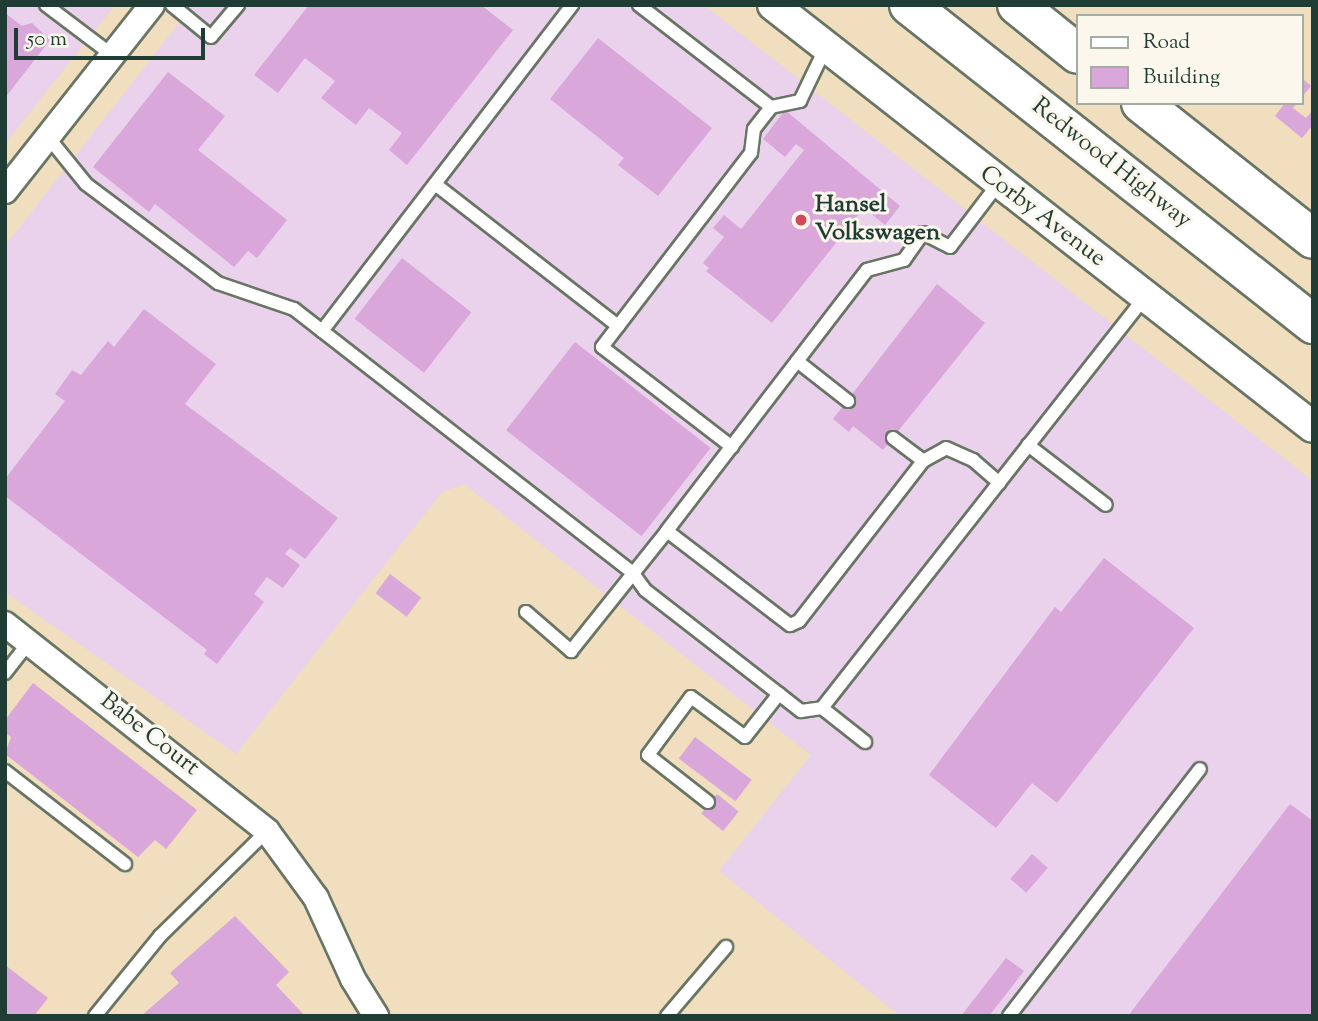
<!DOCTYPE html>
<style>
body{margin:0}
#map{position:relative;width:1318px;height:1021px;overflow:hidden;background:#f0debe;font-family:"Sorts Mill Goudy",serif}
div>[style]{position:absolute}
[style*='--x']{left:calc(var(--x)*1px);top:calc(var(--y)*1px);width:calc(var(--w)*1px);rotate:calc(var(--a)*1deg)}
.built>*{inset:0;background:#ead1ec}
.building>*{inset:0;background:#d9a7da;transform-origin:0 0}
.roads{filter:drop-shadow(2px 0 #687564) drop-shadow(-2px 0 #687564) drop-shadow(0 2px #687564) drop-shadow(0 -2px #687564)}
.service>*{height:12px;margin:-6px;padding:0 6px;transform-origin:6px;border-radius:6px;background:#fff}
.minor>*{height:24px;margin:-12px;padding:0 12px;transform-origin:12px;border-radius:12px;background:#fff}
.tertiary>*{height:30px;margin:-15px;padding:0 15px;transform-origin:15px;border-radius:15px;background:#fff}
.motorway>*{height:38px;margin:-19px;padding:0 19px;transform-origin:19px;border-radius:19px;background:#fff}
.dots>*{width:19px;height:19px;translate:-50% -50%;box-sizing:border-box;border:4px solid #fbf7ec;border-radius:50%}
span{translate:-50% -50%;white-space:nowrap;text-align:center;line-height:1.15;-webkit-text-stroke:6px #fbf7ec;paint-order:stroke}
.street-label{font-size:24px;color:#1f3d34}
.poi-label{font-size:24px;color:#1f3d34;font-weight:700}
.left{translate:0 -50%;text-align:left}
.frame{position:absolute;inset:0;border:7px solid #1f3d34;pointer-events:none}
.legend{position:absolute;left:1076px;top:14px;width:228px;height:91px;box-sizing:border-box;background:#fbf7ec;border:2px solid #a3ada2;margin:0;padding:9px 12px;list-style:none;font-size:21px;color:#1f3d34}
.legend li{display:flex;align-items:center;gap:14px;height:35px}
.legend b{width:35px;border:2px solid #a3ada2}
.scale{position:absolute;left:14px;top:28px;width:191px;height:32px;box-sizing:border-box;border:4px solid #1f3d34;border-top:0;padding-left:9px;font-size:21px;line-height:24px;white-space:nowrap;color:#1f3d34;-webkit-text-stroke:5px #fbf7ec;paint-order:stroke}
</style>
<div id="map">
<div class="built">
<i style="clip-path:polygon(5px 5px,115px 5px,5px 144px)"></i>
<i style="clip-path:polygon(193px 5px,704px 5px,1313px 481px,1313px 1016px,900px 1016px,719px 871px,811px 755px,464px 484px,442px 492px,236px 754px,5px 592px,5px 246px)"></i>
</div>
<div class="building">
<i style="clip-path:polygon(309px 5px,481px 5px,513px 30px,407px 165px,389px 150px,402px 133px,369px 108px,356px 125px,321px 98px,335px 81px,305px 58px,278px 93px,254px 75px)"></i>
<i style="clip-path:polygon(5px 13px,22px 26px,32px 23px,50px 40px,5px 98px)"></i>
<i style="clip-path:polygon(598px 38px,712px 128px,658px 196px,618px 165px,624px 158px,550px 99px)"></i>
<i style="clip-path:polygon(168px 72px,225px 116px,198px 150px,287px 220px,257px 258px,248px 251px,234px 267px,155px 204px,149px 212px,93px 167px)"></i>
<i style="clip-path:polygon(1304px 80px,1311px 86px,1302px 97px,1302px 82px)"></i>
<i style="clip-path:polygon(1285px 103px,1297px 103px,1293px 108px,1306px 118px,1313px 110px,1313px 125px,1302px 138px,1275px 116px)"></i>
<i style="clip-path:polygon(785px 110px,900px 206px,885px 225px,864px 208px,772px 323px,706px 271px,709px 268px,703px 263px,724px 237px,713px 228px,724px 215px,741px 229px,804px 150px,796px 144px,785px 157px,763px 139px)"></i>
<i style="left:402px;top:258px;width:88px;height:77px;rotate:38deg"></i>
<i style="clip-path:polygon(937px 284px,985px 323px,883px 450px,853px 426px,849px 432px,833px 419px)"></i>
<i style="clip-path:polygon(144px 309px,216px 364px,185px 404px,338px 518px,305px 559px,290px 548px,285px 554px,300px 565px,283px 588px,267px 577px,254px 594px,264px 602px,217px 664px,204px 654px,207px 650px,5px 496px,5px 479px,65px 401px,55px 394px,72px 370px,81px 375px,108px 341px,114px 347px)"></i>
<i style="left:575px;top:342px;width:172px;height:112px;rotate:38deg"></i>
<i style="clip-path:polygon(1104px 558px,1194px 628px,1057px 803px,1032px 783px,996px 828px,929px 775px,1055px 607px,1061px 612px)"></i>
<i style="left:390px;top:574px;width:39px;height:24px;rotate:37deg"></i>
<i style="clip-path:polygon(33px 683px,197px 810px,166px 849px,155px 840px,138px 857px,5px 754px,11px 737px,5px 733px,5px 720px)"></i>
<i style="left:695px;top:737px;width:71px;height:27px;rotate:37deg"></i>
<i style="left:717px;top:794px;width:28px;height:25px;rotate:39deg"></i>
<i style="clip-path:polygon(1290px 804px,1313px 821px,1313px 1016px,1128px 1016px)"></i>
<i style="left:1032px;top:854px;width:21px;height:33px;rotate:41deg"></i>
<i style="clip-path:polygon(235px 916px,289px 972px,276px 985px,305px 1016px,141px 1016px,179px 983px,170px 973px)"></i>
<i style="clip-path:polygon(1006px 958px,1024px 971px,989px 1016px,961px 1016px)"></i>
<i style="clip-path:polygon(5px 965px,48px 998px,34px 1016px,5px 1016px)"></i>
</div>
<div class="roads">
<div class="service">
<i style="--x:46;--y:5;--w:83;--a:37.1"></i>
<i style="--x:172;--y:5;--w:50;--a:39.4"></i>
<i style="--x:211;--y:37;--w:42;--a:-49.8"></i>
<i style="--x:639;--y:5;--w:167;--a:37.7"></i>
<i style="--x:771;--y:107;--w:30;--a:-12"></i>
<i style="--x:800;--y:101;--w:60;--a:-64.3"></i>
<i style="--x:48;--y:137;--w:60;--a:51"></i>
<i style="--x:86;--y:184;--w:165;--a:36.9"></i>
<i style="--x:218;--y:283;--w:80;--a:18.9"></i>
<i style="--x:294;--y:309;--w:428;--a:37.9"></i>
<i style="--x:632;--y:572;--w:22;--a:54"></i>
<i style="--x:645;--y:590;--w:170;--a:37.8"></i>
<i style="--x:779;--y:694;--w:28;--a:38"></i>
<i style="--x:801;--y:711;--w:21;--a:-8"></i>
<i style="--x:822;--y:708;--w:55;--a:38.3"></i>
<i style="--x:435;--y:184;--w:232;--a:37.8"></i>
<i style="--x:998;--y:184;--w:79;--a:127.3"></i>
<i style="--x:950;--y:247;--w:30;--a:-153"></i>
<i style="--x:923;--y:233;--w:33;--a:125"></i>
<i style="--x:904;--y:260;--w:38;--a:165"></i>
<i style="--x:867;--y:270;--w:329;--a:127.5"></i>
<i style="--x:667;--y:531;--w:155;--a:37.4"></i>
<i style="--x:790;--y:625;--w:10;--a:-24"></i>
<i style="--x:799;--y:621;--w:202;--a:-52.2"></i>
<i style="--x:923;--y:461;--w:26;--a:-29"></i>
<i style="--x:946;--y:448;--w:30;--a:24"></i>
<i style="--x:973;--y:460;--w:35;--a:41"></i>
<i style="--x:322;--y:331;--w:411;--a:-52.5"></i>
<i style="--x:797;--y:361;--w:65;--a:38.1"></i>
<i style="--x:893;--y:438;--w:38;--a:37"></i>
<i style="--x:1028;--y:445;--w:98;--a:37.6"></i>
<i style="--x:732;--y:447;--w:164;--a:-142.4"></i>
<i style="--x:602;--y:347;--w:245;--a:-52.5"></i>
<i style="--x:751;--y:153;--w:24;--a:-83"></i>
<i style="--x:754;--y:129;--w:28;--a:-52"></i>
<i style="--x:526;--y:612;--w:60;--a:40.9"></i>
<i style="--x:571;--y:651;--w:154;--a:-51.3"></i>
<i style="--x:5;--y:673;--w:39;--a:-52"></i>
<i style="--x:822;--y:708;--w:523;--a:-51.84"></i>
<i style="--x:5;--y:771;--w:152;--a:37.8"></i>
<i style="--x:708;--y:802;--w:76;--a:-141.9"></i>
<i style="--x:648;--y:755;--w:72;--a:-53.4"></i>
<i style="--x:691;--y:697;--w:67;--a:36.5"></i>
<i style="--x:745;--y:737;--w:55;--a:-51.7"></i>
<i style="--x:95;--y:1016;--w:103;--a:-50.9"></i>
<i style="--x:160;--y:936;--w:150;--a:-44.5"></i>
<i style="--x:667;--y:1016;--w:91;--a:-49.5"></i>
<i style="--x:1009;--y:1016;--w:312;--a:-52.3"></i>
</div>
<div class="minor">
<i style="--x:5;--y:191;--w:237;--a:-51.7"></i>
<i style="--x:5;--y:624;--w:334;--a:38.3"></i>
<i style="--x:267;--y:831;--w:83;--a:53.8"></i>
<i style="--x:316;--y:898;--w:89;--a:65.4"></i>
<i style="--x:353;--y:979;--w:44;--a:58.1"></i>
</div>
<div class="tertiary">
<i style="--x:773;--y:5;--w:685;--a:38.01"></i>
</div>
<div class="motorway">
<i style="--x:909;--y:5;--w:515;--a:38.29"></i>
<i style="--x:1017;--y:5;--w:78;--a:38.8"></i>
<i style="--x:1141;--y:103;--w:219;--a:38.3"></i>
</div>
</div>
<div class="dots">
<i style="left:801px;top:220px;background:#d1495b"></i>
</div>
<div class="street-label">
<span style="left:1111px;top:164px;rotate:38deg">Redwood Highway</span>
<span style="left:1042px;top:217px;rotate:37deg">Corby Avenue</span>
<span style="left:149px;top:735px;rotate:38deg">Babe Court</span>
</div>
<div class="poi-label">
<span class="left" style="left:815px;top:220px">Hansel<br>Volkswagen</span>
</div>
<div class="frame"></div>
<ul class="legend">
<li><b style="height:9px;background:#fff"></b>Road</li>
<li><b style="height:19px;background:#d9a7da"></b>Building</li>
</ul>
<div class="scale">50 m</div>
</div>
